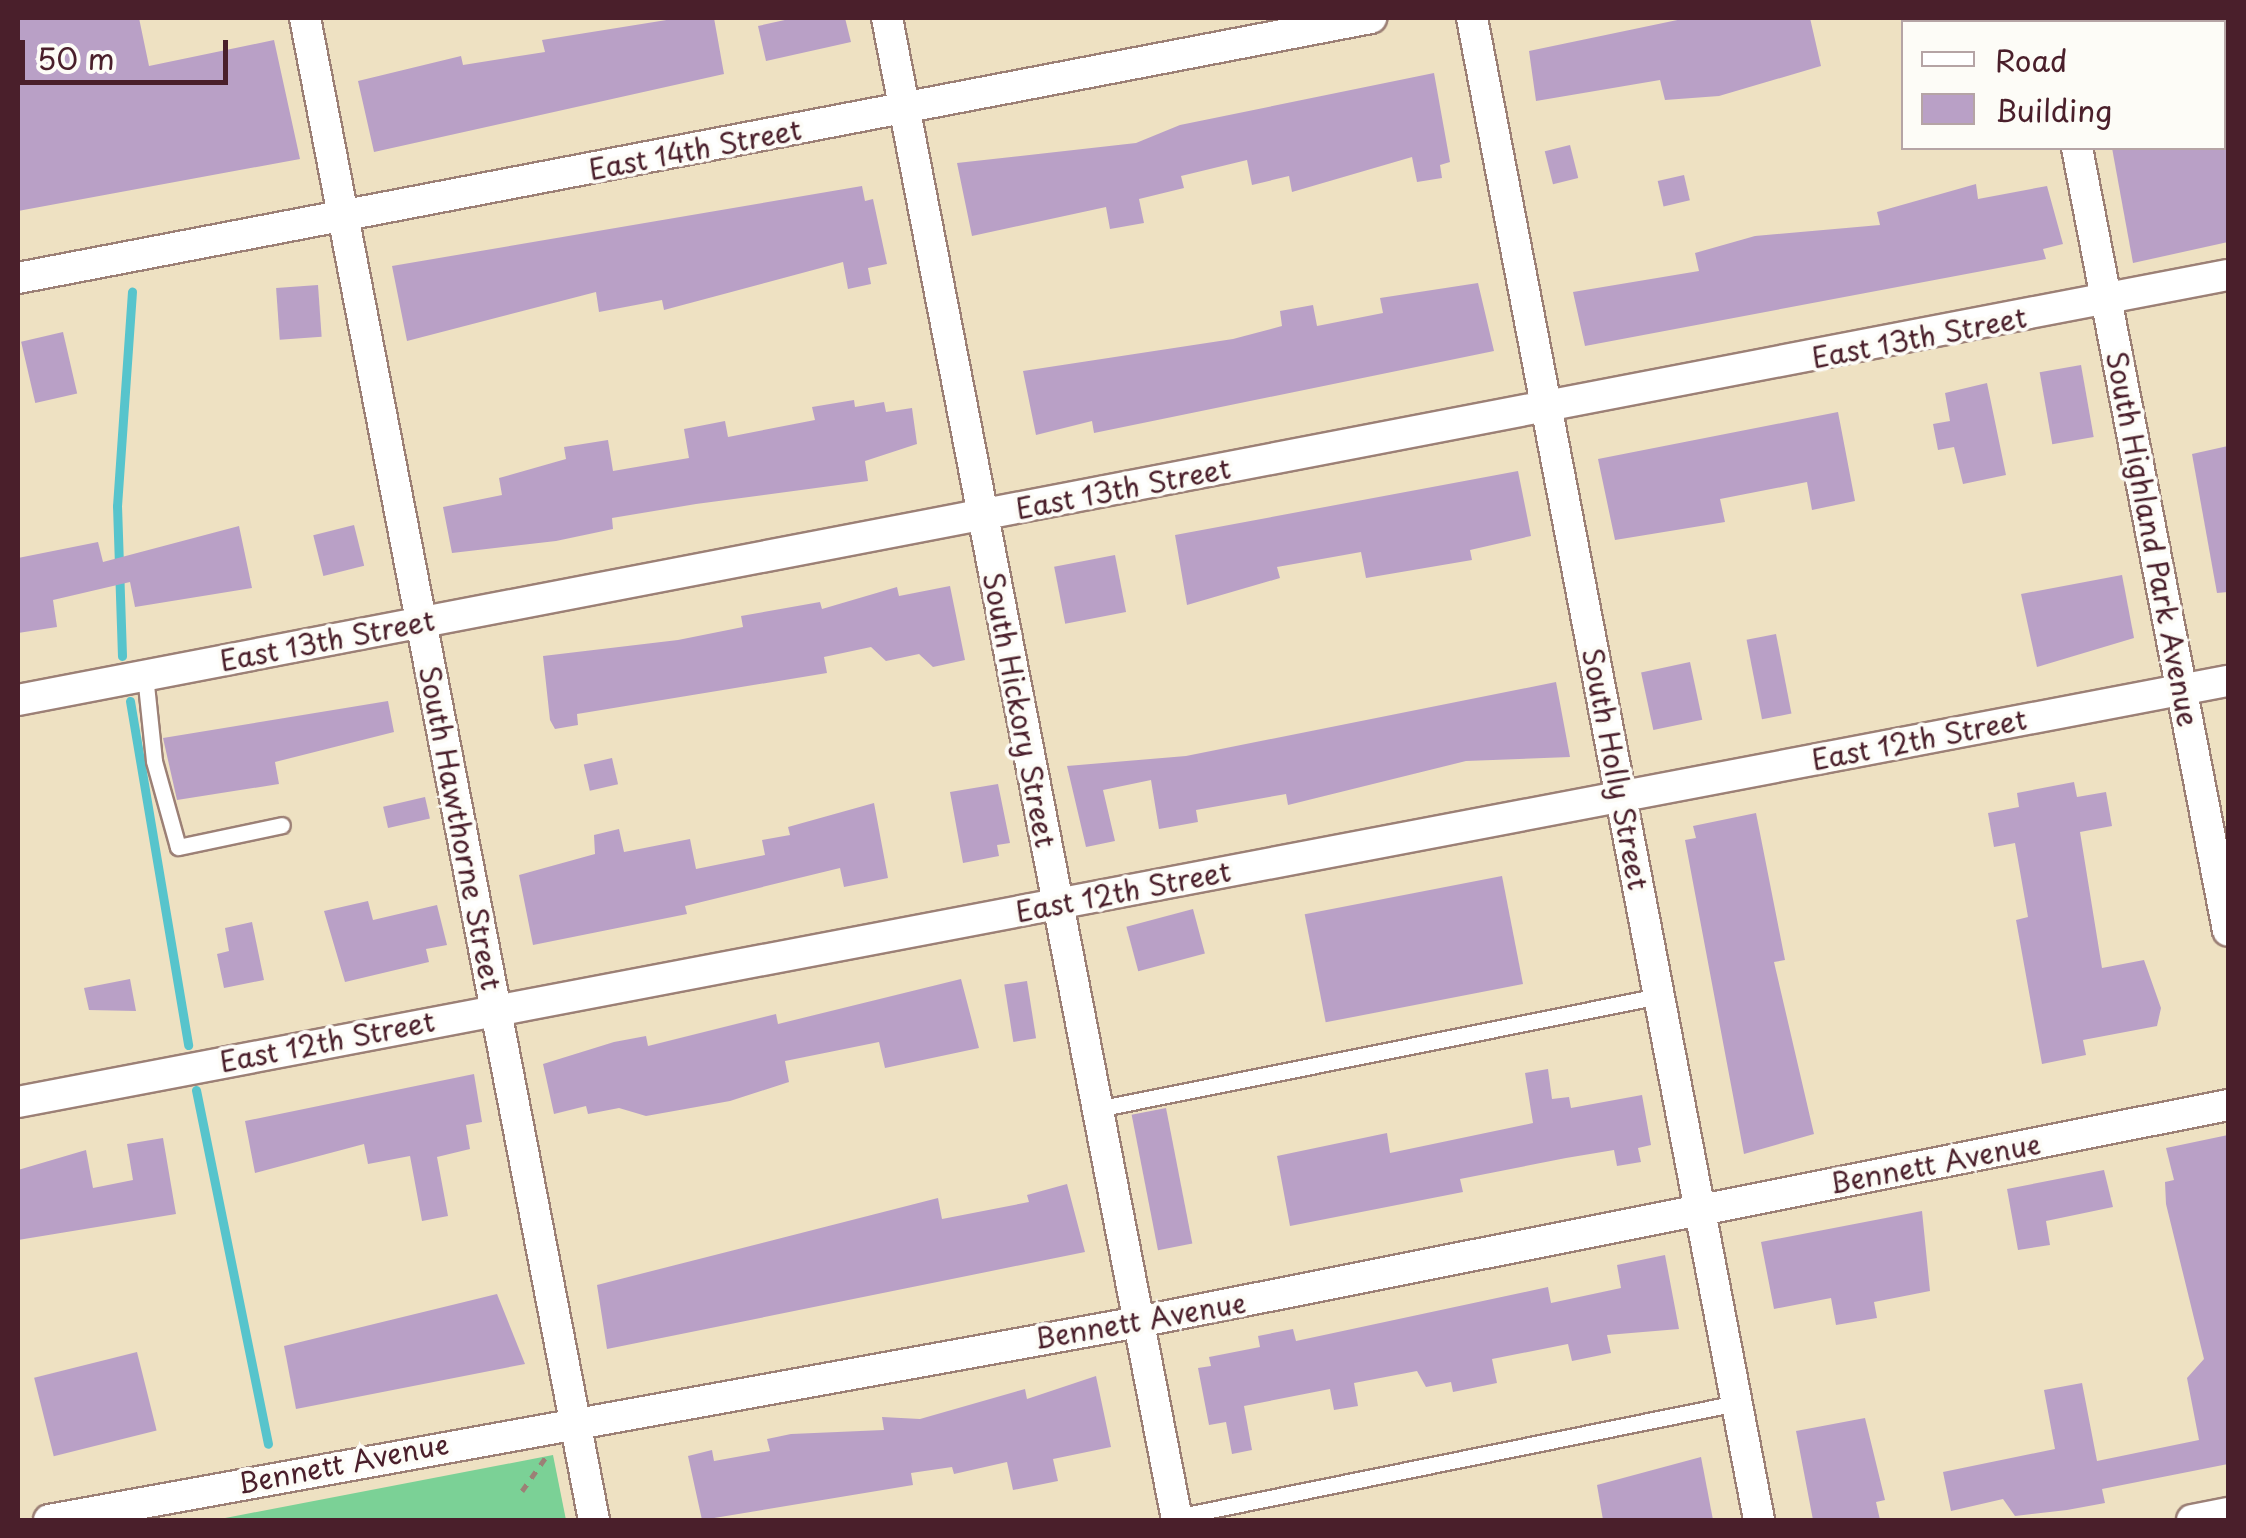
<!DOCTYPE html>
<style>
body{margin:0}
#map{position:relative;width:2246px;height:1538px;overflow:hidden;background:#eee1c2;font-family:"Playpen Sans",sans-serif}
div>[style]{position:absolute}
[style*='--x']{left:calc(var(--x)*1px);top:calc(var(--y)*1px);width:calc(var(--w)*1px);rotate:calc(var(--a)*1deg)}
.green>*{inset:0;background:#7bd196}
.stream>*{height:9px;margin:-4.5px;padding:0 4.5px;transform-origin:4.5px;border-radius:4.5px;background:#57c4cc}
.building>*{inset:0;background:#b9a0c6;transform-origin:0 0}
.path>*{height:5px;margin-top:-2.5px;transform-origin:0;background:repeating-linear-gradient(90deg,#9c8076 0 8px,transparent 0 16px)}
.roads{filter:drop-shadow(2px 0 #9c8076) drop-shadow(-2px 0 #9c8076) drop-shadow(0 2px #9c8076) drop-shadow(0 -2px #9c8076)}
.service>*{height:15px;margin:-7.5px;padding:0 7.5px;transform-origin:7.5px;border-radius:7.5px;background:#fff}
.minor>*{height:30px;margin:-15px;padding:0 15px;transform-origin:15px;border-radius:15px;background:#fff}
span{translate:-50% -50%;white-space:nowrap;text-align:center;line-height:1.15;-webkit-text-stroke:8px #fdfcf7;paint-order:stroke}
.street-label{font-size:28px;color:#4a1f2b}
.frame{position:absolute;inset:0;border:20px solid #4a1f2b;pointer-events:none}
.legend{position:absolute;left:1901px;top:20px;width:325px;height:130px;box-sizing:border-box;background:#fdfcf7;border:2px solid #b5a4a5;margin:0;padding:12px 18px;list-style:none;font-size:30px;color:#4a1f2b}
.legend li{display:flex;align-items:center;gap:20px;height:50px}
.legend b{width:50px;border:2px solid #b5a4a5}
.scale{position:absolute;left:20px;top:40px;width:208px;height:45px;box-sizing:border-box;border:5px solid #4a1f2b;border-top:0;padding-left:12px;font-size:30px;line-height:35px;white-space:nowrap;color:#4a1f2b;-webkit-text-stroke:8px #fdfcf7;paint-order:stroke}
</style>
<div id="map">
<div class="green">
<i style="clip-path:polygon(553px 1455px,566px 1520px,215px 1520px)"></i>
</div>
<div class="stream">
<i style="--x:122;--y:656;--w:150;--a:-91.9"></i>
<i style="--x:117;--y:506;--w:215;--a:-86"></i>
<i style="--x:130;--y:701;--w:349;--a:80.4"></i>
<i style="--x:196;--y:1090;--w:361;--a:78.5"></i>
</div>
<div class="building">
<i style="clip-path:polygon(18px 18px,139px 18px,149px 66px,274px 40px,300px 159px,18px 211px)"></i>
<i style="clip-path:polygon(679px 18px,714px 18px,724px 74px,374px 152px,358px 81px,461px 56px,463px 65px,545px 52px,542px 40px)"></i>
<i style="clip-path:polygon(794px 18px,845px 18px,851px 42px,766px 61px,758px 26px)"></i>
<i style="clip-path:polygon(1687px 18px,1810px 18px,1821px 66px,1719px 96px,1665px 100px,1660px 80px,1536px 101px,1529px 51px)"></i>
<i style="clip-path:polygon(1434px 73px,1450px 162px,1440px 165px,1442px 178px,1417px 182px,1412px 157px,1292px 192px,1289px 176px,1252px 185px,1247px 160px,1181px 176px,1184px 188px,1139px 199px,1144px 223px,1110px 229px,1106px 207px,972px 236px,957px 163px,1136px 143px,1180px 125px)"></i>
<i style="left:1570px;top:145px;width:34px;height:26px;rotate:76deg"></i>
<i style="clip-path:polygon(2112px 148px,2228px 148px,2228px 242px,2133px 263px)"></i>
<i style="left:1684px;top:175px;width:26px;height:27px;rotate:77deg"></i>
<i style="clip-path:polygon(1976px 184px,1978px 199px,2047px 186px,2063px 244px,2043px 249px,2046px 259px,1585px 346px,1573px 292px,1699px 271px,1695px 253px,1755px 236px,1880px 225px,1877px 212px)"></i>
<i style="clip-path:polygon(862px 186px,865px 201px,873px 199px,887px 264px,868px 268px,871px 284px,848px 289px,843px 262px,664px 310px,662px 300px,599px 312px,596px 292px,407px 341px,392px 266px)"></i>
<i style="clip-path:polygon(1478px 283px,1494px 351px,1094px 433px,1092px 421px,1036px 435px,1023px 371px,1233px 339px,1282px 326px,1280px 311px,1313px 305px,1317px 326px,1383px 313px,1380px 298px)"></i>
<i style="left:318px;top:285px;width:52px;height:42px;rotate:86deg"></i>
<i style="left:63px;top:332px;width:63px;height:43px;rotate:77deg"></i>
<i style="left:2081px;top:365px;width:73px;height:42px;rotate:80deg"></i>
<i style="clip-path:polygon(1987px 383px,2006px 475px,1963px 484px,1954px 447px,1938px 450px,1933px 424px,1950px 421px,1945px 393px)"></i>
<i style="clip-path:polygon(854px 400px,855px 407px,884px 402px,886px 412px,912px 408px,917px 444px,865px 461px,868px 481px,696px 504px,612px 518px,613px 529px,556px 541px,452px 553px,443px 507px,502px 495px,499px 478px,566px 459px,564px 447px,608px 440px,613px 471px,689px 458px,684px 429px,725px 421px,728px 437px,815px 420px,812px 407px)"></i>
<i style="clip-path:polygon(1838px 412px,1855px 501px,1812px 510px,1807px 482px,1720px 499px,1725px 522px,1615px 540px,1598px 459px)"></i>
<i style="clip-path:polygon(2228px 446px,2228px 592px,2217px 593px,2192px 454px)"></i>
<i style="clip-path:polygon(1518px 471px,1531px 536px,1470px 550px,1472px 560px,1366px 578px,1361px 552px,1277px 567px,1280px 578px,1187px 605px,1175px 535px)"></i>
<i style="left:354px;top:525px;width:42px;height:42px;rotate:76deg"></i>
<i style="clip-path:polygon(239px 526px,252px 588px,135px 607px,130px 582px,53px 600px,57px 627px,18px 633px,18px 558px,98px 542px,103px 562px)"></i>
<i style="left:1115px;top:555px;width:58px;height:62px;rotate:79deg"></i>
<i style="clip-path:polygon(2122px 575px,2134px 638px,2037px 667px,2021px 594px)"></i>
<i style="clip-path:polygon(950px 586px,965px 660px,933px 667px,919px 654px,886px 661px,871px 647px,824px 657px,827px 673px,577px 714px,578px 725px,555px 729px,550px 720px,543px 656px,678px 640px,743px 627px,741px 616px,820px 602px,822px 609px,897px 587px,899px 596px)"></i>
<i style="left:1776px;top:634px;width:81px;height:30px;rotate:79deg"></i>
<i style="left:1690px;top:662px;width:59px;height:50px;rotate:78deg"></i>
<i style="clip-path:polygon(1556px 682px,1570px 757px,1466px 761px,1288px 805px,1286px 794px,1196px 810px,1198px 822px,1159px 829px,1151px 780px,1103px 790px,1115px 841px,1086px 847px,1067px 766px,1186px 756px)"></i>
<i style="clip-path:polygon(388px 701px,394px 732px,275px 762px,279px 784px,177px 800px,163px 738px)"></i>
<i style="left:612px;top:758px;width:27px;height:29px;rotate:77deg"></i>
<i style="clip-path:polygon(2074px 782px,2077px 797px,2106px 792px,2112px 826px,2080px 832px,2102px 968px,2144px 960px,2161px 1008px,2157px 1026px,2083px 1040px,2086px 1055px,2042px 1064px,2016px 920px,2028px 917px,2015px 843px,1994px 847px,1988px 813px,2019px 807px,2017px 793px)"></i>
<i style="clip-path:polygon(998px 784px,1010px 843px,997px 845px,999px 856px,963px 863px,950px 792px)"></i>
<i style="left:425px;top:797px;width:22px;height:43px;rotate:77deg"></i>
<i style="clip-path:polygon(874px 803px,888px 878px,844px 887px,840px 868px,685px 906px,687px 914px,533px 945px,519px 875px,595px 854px,594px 835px,619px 829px,624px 852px,690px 839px,696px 869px,765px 855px,762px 840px,790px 835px,788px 827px)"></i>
<i style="clip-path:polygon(1756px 813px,1785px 960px,1774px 962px,1814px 1134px,1744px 1154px,1685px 840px,1696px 838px,1693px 826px)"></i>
<i style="left:1502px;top:876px;width:110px;height:201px;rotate:79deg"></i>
<i style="clip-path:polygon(368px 901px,373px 920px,437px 905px,447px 945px,426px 949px,429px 962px,345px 982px,324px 911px)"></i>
<i style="left:1193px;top:909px;width:46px;height:69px;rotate:75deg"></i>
<i style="clip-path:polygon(252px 922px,264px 980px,224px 988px,217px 954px,229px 951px,225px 928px)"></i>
<i style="clip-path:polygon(130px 979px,136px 1011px,89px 1010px,84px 988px)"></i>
<i style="clip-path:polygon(961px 979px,979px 1048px,885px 1068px,879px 1042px,785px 1061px,789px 1082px,730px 1101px,646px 1116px,619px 1108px,588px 1114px,586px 1106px,554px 1114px,543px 1064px,614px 1042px,646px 1036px,648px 1046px,776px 1014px,778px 1024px)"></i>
<i style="left:1027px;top:981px;width:58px;height:23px;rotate:81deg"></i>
<i style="clip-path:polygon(1548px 1069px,1552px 1099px,1569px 1097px,1571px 1108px,1642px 1095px,1651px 1145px,1638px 1148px,1641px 1162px,1617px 1166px,1614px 1150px,1566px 1158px,1460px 1179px,1463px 1192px,1290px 1226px,1277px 1156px,1387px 1133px,1390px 1153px,1533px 1123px,1525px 1073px)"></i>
<i style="clip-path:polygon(474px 1074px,482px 1122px,466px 1125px,470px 1149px,437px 1157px,448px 1216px,422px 1221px,410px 1156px,368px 1164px,364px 1144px,255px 1173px,245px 1121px)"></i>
<i style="left:1166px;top:1108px;width:138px;height:35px;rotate:79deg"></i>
<i style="clip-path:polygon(2228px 1135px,2228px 1464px,2102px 1489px,2105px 1503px,2067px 1510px,2015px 1516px,2003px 1499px,1951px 1511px,1943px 1472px,2055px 1449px,2044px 1390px,2082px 1383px,2097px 1461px,2199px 1440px,2187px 1378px,2204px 1359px,2166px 1204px,2165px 1182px,2174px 1180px,2166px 1148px)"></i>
<i style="clip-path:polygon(163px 1138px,176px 1214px,18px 1240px,18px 1170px,86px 1150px,93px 1188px,133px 1180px,127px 1144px)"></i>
<i style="clip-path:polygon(2104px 1170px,2113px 1207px,2046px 1221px,2050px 1245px,2018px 1250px,2007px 1189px)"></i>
<i style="clip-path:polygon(1067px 1184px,1085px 1252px,607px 1349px,597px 1285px,938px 1198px,942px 1219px,1029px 1202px,1027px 1195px)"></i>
<i style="clip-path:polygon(1922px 1211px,1930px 1291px,1874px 1302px,1877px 1318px,1836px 1325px,1831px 1298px,1774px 1309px,1761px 1242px)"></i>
<i style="clip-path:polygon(1665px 1255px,1679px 1329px,1607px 1335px,1611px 1353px,1572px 1361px,1568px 1344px,1492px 1359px,1497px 1383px,1453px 1392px,1451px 1382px,1426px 1387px,1417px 1371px,1354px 1383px,1358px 1406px,1334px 1410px,1330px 1389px,1244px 1406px,1252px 1450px,1232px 1454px,1226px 1422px,1209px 1425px,1198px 1368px,1211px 1366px,1209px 1357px,1260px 1347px,1258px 1336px,1293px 1329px,1296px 1341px,1548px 1287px,1551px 1303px,1621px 1288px,1617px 1265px)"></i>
<i style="clip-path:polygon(497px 1294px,525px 1364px,296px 1409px,284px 1346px)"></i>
<i style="left:137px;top:1352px;width:81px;height:106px;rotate:76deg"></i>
<i style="clip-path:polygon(1096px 1376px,1111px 1447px,1053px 1459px,1058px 1481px,1013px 1490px,1007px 1462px,954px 1474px,952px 1467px,911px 1473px,913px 1485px,702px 1520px,688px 1456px,712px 1450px,714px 1461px,770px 1451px,767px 1439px,791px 1434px,884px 1430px,882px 1417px,920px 1419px,1025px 1389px,1027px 1399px)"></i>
<i style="clip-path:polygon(1865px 1418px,1885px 1500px,1876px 1502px,1880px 1520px,1813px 1520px,1796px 1431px)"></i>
<i style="clip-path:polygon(1701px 1457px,1713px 1520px,1603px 1520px,1597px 1485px)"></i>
</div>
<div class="path">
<i style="--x:522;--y:1491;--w:42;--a:-54.8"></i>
</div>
<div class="roads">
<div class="service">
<i style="--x:145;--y:675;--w:86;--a:84"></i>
<i style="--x:154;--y:761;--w:89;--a:74.4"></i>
<i style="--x:178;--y:847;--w:106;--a:-11.9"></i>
<i style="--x:1097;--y:1109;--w:573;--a:-11.37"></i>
<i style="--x:1176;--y:1517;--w:572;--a:-11.49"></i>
</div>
<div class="minor">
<i style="--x:305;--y:18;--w:1530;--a:79.11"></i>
<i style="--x:887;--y:18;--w:1530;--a:79.07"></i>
<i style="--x:1472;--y:18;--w:1529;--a:79.18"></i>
<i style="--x:2052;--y:18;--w:4;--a:76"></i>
<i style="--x:2077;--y:148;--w:797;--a:79.08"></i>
<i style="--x:18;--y:278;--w:1378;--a:-10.88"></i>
<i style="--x:18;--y:700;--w:2250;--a:-10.89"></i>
<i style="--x:18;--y:1102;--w:2250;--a:-10.79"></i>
<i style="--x:49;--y:1520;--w:1107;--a:-10.3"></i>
<i style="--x:1138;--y:1322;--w:1111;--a:-11.26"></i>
<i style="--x:2192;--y:1520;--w:37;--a:-11"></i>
</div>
</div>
<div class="street-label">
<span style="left:695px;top:149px;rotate:-11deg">East 14th Street</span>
<span style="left:1919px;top:337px;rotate:-11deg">East 13th Street</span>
<span style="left:1123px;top:488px;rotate:-11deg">East 13th Street</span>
<span style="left:2153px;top:539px;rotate:79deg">South Highland Park Avenue</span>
<span style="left:327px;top:640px;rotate:-11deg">East 13th Street</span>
<span style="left:1020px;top:710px;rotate:79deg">South Hickory Street</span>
<span style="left:1919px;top:739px;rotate:-11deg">East 12th Street</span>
<span style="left:1616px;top:769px;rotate:79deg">South Holly Street</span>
<span style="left:461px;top:828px;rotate:79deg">South Hawthorne Street</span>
<span style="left:1123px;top:891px;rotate:-11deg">East 12th Street</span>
<span style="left:327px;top:1041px;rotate:-11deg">East 12th Street</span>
<span style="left:1935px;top:1163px;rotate:-11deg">Bennett Avenue</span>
<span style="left:1140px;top:1320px;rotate:-10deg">Bennett Avenue</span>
<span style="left:343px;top:1463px;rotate:-11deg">Bennett Avenue</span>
</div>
<div class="frame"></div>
<ul class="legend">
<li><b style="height:12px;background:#fff"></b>Road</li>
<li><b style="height:28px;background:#b9a0c6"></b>Building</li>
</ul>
<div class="scale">50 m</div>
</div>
